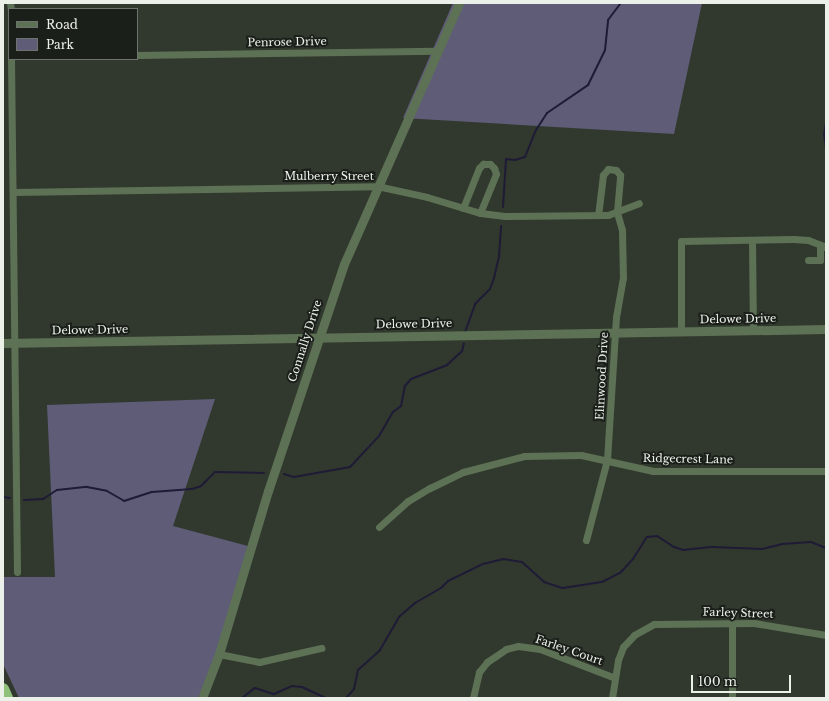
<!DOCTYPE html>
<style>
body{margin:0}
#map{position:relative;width:829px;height:701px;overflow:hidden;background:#31392e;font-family:"Libre Baskerville",serif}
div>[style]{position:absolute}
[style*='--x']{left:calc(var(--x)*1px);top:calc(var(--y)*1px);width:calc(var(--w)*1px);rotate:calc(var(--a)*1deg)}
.green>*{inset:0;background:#5f5c78}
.water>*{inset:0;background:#1f1b36}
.stream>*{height:2px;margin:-1px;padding:0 1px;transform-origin:1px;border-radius:1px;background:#1f1b36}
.minor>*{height:7px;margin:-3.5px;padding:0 3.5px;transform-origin:3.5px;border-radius:3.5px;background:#5d7155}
.tertiary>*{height:9px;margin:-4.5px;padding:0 4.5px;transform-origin:4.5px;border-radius:4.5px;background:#5d7155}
.motorway>*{height:12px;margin:-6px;padding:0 6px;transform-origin:6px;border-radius:6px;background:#8fc17b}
span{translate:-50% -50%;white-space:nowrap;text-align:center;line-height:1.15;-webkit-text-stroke:4px #1b1f1a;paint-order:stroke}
.street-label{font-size:11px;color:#ebf0e9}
.frame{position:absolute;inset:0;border:4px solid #ebf0e9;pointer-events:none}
.legend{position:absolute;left:8px;top:8px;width:130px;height:52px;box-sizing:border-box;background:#1b1f1a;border:1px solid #6e736d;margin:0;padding:5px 7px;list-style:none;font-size:12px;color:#ebf0e9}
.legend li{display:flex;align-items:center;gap:8px;height:20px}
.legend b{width:20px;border:1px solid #6e736d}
.scale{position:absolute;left:691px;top:675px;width:100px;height:18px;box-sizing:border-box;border:2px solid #ebf0e9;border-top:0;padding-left:5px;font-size:12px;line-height:14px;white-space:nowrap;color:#ebf0e9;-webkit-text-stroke:3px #1b1f1a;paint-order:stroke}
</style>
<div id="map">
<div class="green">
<i style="clip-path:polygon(453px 3px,702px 3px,674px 134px,403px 118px)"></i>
<i style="clip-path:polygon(215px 399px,173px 526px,248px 546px,216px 659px,198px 698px,19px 698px,3px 664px,3px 577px,55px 577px,47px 405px)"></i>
</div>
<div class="water">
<i style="clip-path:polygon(826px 118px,826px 154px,823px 134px)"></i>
</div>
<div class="stream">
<i style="--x:503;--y:207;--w:48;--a:-86.4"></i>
<i style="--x:506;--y:159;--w:9;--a:6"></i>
<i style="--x:515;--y:160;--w:10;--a:-17"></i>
<i style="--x:525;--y:157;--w:29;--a:-68"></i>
<i style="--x:536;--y:130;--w:20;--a:-57"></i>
<i style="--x:547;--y:113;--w:50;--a:-34.3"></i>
<i style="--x:588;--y:85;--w:39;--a:-64"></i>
<i style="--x:605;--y:50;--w:30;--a:-84"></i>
<i style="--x:608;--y:20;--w:21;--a:-53"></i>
<i style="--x:465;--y:332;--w:30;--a:-70"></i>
<i style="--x:475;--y:304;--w:21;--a:-45"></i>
<i style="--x:490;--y:289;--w:12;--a:-70"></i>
<i style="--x:494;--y:278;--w:23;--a:-77"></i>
<i style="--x:499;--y:256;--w:30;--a:-86"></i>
<i style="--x:284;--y:474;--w:10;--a:17"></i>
<i style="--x:294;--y:477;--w:57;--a:-10.1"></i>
<i style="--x:350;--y:467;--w:42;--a:-46.9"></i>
<i style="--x:379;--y:436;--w:28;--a:-60"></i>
<i style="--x:393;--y:412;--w:10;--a:-37"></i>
<i style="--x:401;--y:406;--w:20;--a:-79"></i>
<i style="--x:405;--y:386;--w:9;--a:-49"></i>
<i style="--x:411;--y:379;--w:39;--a:-21"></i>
<i style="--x:447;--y:365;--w:21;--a:-43"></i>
<i style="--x:462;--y:351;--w:8;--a:-76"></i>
<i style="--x:3;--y:497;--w:7;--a:8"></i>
<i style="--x:24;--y:500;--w:19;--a:-3"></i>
<i style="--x:43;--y:499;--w:17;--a:-33"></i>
<i style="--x:57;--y:490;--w:30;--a:-6"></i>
<i style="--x:87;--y:487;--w:20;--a:11"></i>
<i style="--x:107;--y:491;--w:20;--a:30"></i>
<i style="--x:124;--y:501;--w:29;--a:-18"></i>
<i style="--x:152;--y:492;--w:40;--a:-4.3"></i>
<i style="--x:192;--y:489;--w:9;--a:-18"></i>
<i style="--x:201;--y:486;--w:20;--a:-45"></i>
<i style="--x:215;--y:472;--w:49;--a:1.2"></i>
<i style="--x:242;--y:698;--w:16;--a:-38"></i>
<i style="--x:255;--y:688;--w:20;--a:18"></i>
<i style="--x:274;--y:694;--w:20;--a:-24"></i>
<i style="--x:292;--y:686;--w:10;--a:6"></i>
<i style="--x:302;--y:687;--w:26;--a:25"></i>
<i style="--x:346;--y:698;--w:12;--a:-48"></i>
<i style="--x:354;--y:689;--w:19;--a:-78"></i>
<i style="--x:358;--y:670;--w:30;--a:-42"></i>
<i style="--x:380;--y:650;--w:39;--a:-60"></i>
<i style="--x:400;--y:616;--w:20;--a:-41"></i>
<i style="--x:415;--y:603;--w:30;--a:-30"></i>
<i style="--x:441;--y:588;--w:10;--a:-45"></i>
<i style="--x:448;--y:581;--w:39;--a:-26"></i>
<i style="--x:483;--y:564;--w:21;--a:-14"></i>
<i style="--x:503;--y:559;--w:19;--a:9"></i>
<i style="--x:522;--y:562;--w:30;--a:42"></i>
<i style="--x:544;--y:582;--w:20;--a:18"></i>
<i style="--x:563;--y:588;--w:39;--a:-9"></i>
<i style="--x:602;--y:582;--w:20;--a:-27"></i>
<i style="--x:620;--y:573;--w:19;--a:-47"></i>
<i style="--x:633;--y:559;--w:26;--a:-58"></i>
<i style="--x:647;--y:537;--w:10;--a:-6"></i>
<i style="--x:657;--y:536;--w:20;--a:33"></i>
<i style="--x:674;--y:547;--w:9;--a:18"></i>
<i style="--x:683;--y:550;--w:30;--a:-6"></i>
<i style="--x:713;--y:547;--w:49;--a:2.3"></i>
<i style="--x:762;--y:549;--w:21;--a:-14"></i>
<i style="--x:782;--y:544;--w:29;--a:-4"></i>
<i style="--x:811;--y:542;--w:16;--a:22"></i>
</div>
<div class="minor">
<i style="--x:10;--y:3;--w:6;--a:81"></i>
<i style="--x:137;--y:55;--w:300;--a:-0.8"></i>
<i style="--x:11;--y:59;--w:513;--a:89.33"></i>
<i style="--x:14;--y:192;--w:363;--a:-0.9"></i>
<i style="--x:377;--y:186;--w:51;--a:12.4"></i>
<i style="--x:427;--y:197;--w:55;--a:16.8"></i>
<i style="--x:480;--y:213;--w:25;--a:7"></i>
<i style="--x:505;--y:216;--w:103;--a:-0.6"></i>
<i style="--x:608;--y:215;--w:33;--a:-21"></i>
<i style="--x:463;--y:208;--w:43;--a:-68.2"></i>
<i style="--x:479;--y:168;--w:6;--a:-45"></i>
<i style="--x:483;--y:164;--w:7;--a:0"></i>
<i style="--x:490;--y:164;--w:6;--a:45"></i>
<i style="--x:494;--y:168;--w:6;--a:72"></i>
<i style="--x:496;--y:174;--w:42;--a:112.3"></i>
<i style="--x:752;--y:240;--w:90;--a:89.4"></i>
<i style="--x:808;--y:260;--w:12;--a:0"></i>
<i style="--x:820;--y:260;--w:13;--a:-90"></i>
<i style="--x:820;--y:247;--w:6;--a:0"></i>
<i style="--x:681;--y:332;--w:91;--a:-90"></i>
<i style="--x:681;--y:241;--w:113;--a:-1"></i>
<i style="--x:794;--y:239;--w:14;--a:4"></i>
<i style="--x:808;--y:240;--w:19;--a:21"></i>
<i style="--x:379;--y:527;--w:39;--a:-42"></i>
<i style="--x:408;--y:501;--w:26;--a:-31"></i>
<i style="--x:430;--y:488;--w:37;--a:-26"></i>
<i style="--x:463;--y:472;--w:63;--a:-14.7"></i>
<i style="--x:524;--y:456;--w:57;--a:-1"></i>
<i style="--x:581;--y:455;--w:74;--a:12.5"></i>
<i style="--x:653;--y:471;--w:173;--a:0"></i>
<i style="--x:586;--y:540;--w:83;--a:-75.3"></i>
<i style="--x:607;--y:460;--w:143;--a:-86.4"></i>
<i style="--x:616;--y:317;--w:40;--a:-80"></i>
<i style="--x:623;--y:278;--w:48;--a:-91.2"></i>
<i style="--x:622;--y:230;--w:19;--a:-106"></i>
<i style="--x:617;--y:212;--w:37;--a:-85"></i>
<i style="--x:620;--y:175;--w:6;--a:-129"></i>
<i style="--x:616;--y:170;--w:8;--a:-173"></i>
<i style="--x:608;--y:169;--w:8;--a:130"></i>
<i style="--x:603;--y:175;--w:39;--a:97"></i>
<i style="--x:732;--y:623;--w:75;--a:90"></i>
<i style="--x:219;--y:654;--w:41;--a:11.3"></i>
<i style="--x:259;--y:662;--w:64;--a:-12.7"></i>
<i style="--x:473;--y:698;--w:27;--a:-77"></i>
<i style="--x:479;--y:672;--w:13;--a:-51"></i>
<i style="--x:487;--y:662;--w:23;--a:-34"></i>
<i style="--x:506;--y:649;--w:12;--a:-14"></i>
<i style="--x:518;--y:646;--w:22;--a:8"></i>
<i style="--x:540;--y:649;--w:80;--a:21.1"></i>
<i style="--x:612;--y:698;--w:38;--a:-81"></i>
<i style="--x:618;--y:660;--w:14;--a:-69"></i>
<i style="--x:623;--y:647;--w:16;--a:-47"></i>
<i style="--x:634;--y:635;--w:23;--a:-29"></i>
<i style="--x:654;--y:624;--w:100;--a:-0.6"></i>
<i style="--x:754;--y:623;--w:73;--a:9.5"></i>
</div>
<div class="tertiary">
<i style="--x:3;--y:343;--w:823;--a:-0.97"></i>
<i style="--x:202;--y:698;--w:47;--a:-68.9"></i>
<i style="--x:219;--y:654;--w:170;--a:-73.3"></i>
<i style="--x:268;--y:491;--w:239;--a:-71.5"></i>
<i style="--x:344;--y:264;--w:285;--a:-66.2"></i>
</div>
<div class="motorway">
<i style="--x:3;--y:689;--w:10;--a:66"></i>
</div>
<div class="street-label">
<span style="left:287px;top:42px;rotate:-1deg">Penrose Drive</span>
<span style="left:329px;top:176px">Mulberry Street</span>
<span style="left:738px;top:319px;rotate:-1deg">Delowe Drive</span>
<span style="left:414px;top:324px;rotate:-1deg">Delowe Drive</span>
<span style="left:90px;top:330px;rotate:-1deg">Delowe Drive</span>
<span style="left:305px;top:341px;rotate:-72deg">Connally Drive</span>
<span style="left:602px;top:376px;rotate:-87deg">Elinwood Drive</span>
<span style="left:688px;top:459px;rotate:1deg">Ridgecrest Lane</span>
<span style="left:738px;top:613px;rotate:2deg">Farley Street</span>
<span style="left:569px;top:650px;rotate:19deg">Farley Court</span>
</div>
<div class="frame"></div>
<ul class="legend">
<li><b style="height:5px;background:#5d7155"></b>Road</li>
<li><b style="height:11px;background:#5f5c78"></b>Park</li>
</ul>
<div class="scale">100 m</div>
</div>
